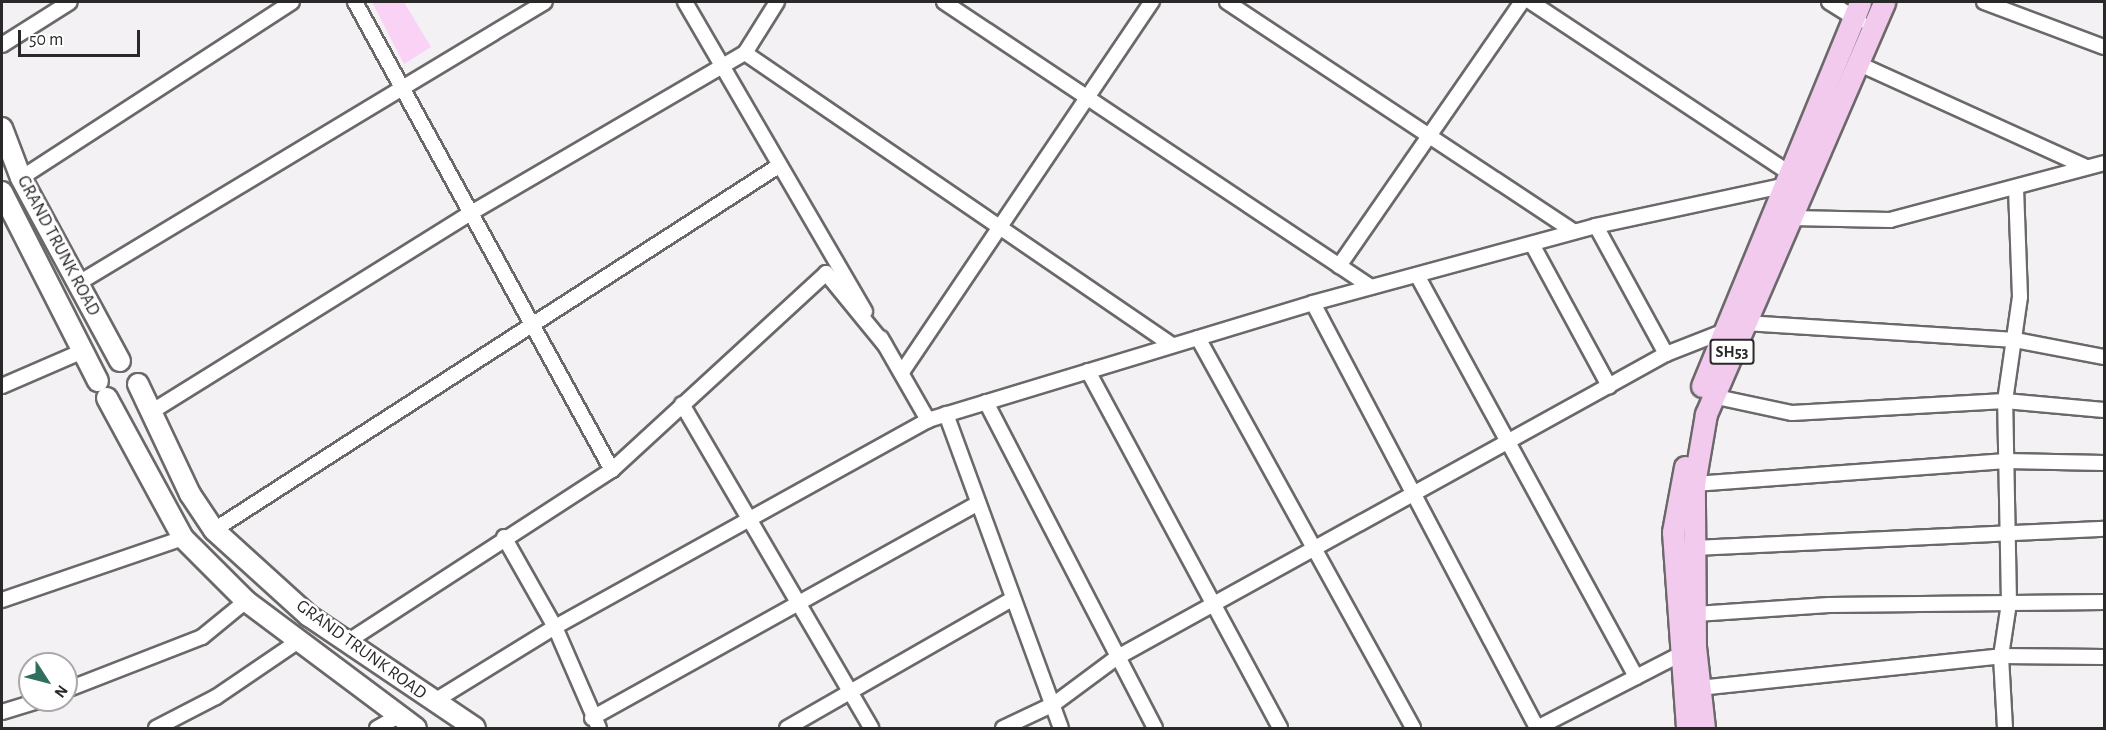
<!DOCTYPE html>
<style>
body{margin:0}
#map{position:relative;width:2106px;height:730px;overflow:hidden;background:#f4f1f4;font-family:"Alegreya Sans",sans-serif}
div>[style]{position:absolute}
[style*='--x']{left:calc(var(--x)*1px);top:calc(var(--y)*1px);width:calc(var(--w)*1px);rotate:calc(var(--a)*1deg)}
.green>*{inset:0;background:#f9d2f5}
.roads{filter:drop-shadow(2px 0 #6b686a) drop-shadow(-2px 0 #6b686a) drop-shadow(0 2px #6b686a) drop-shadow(0 -2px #6b686a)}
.minor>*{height:14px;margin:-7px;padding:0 7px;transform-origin:7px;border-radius:7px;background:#fff}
.secondary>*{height:20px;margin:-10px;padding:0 10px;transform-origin:10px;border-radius:10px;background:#fff}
.primary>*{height:21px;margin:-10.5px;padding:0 10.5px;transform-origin:10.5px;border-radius:10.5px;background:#f1caed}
span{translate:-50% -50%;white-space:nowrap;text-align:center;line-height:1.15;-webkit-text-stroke:5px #fff;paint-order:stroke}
.shield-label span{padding:2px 4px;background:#fff;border:2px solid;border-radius:4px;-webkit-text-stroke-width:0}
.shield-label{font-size:16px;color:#2a2929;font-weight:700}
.street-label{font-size:18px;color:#2a2929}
.frame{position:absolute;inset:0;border:3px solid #2a2929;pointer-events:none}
.north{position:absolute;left:18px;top:652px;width:60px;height:60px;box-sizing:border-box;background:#fff;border:2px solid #aaa9a9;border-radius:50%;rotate:126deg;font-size:16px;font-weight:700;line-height:24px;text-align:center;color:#2a2929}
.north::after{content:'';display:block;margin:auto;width:21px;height:27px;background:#306f5d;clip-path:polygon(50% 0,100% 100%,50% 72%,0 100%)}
.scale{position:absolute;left:18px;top:30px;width:122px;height:27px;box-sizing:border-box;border:3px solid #2a2929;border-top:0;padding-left:8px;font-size:18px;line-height:21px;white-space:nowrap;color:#2a2929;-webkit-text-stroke:4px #fff;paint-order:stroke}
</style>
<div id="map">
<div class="green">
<i style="clip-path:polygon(372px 2px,404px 2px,431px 47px,404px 64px)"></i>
</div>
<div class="roads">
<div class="minor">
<i style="--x:355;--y:2;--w:534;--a:61.23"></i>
<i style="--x:685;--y:2;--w:358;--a:59.8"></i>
<i style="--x:944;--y:2;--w:513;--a:33.72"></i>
<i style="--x:1227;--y:2;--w:416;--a:33.5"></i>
<i style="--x:1531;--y:2;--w:317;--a:33.5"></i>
<i style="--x:1829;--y:2;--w:36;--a:32"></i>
<i style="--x:1984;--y:2;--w:128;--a:20.6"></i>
<i style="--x:2;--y:45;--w:80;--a:-32.3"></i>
<i style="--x:745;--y:53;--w:517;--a:34.37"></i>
<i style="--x:1857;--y:63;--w:249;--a:24.4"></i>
<i style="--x:21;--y:178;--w:323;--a:-33"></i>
<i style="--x:1791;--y:218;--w:99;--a:1.2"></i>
<i style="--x:1890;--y:220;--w:221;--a:-14.9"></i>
<i style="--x:1596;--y:226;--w:146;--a:61.3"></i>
<i style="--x:1532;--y:244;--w:162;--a:61.5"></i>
<i style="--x:1339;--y:266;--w:321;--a:-55.3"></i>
<i style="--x:1417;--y:275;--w:458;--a:61.4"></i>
<i style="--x:77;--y:284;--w:546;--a:-31.07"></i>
<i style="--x:1313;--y:303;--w:480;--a:62.2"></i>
<i style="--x:881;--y:338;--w:95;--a:60.2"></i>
<i style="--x:1198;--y:338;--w:445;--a:61.1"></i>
<i style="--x:1088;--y:371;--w:405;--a:61.7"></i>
<i style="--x:902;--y:372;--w:447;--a:-56"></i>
<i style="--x:2;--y:386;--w:90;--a:-23.4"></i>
<i style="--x:1712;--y:396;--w:82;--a:12"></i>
<i style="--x:1792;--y:413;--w:213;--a:-3.2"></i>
<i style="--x:2005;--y:401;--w:99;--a:5.2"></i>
<i style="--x:986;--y:402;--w:367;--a:62.6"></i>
<i style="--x:682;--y:404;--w:375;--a:59.7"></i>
<i style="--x:151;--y:412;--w:377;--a:-31.9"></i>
<i style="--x:471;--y:213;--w:317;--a:-30.3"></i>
<i style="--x:745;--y:53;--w:60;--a:-57.9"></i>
<i style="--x:946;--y:414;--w:334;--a:69.9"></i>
<i style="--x:1694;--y:484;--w:313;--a:-4.2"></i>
<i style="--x:2006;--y:461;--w:98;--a:1.2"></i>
<i style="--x:214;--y:530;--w:673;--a:-32.82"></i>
<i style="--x:504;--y:537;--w:103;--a:60.5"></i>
<i style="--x:555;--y:627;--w:110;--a:66.5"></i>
<i style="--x:1696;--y:548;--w:408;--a:-2.7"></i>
<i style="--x:2;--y:600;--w:191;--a:-18.9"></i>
<i style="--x:1696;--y:614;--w:133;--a:-3.9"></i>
<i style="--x:1829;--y:605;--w:275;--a:-0.6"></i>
<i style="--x:347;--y:642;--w:316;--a:-33"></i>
<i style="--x:612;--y:470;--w:291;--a:-42.6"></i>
<i style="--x:826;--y:273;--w:93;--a:50.7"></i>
<i style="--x:1699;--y:688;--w:304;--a:-6"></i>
<i style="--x:2001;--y:656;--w:103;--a:0.6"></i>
<i style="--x:66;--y:690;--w:146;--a:-21.3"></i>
<i style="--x:202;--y:637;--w:57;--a:-39.3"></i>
<i style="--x:433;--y:702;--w:143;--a:-31.6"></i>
<i style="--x:555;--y:627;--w:427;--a:-29"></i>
<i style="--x:928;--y:420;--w:402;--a:-16.9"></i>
<i style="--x:1313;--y:303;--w:293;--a:-15.2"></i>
<i style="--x:1596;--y:226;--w:196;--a:-12.1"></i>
<i style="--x:2;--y:712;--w:41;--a:-17.1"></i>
<i style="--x:592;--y:718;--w:440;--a:-29.1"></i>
<i style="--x:156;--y:728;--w:68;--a:-27.3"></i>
<i style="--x:216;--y:697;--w:102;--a:-34.2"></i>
<i style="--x:377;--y:728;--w:25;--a:-29"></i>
<i style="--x:787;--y:728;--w:259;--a:-29.8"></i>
<i style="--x:1003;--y:728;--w:56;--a:-25.2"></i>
<i style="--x:1054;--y:704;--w:77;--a:-36.6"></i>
<i style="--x:1116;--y:658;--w:628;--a:-28.93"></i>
<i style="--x:1666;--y:354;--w:85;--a:-21.4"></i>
<i style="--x:1745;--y:323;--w:271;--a:3.6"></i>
<i style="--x:2015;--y:340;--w:91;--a:10.8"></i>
<i style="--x:1537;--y:728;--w:169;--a:-27.2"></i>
<i style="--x:2005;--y:728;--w:72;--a:-93.2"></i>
<i style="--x:2001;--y:656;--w:54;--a:-81.4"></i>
<i style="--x:2009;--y:603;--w:202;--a:-91.1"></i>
<i style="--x:2005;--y:401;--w:105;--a:-81.8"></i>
<i style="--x:2020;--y:297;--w:110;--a:-92.1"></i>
</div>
<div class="secondary">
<i style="--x:2;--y:128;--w:53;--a:69.2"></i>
<i style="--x:21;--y:178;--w:208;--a:61.6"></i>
<i style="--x:2;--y:192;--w:212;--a:63.1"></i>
<i style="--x:138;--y:384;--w:122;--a:64.7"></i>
<i style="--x:190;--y:494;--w:43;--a:56.3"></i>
<i style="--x:214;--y:530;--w:128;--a:42.2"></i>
<i style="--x:309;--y:616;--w:200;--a:34"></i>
<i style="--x:107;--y:398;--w:159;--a:61.5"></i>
<i style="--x:183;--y:538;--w:89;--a:45"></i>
<i style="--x:246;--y:601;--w:212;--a:36.8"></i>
</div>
<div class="primary">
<i style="--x:1702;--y:386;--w:415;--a:-67.6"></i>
<i style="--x:1685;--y:467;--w:66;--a:100.5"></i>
<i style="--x:1673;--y:532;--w:196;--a:85.9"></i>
<i style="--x:1704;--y:728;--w:81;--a:-96.3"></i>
<i style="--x:1695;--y:647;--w:163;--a:-90.4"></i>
<i style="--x:1694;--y:484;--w:71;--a:-80.3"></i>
<i style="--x:1706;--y:414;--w:449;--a:-66.6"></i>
</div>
</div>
<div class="shield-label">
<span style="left:1732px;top:352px">SH53</span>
</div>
<div class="street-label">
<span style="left:58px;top:246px;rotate:62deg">GRAND TRUNK ROAD</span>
<span style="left:361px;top:650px;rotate:36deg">GRAND TRUNK ROAD</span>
</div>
<div class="frame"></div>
<div class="north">N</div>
<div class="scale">50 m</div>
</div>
